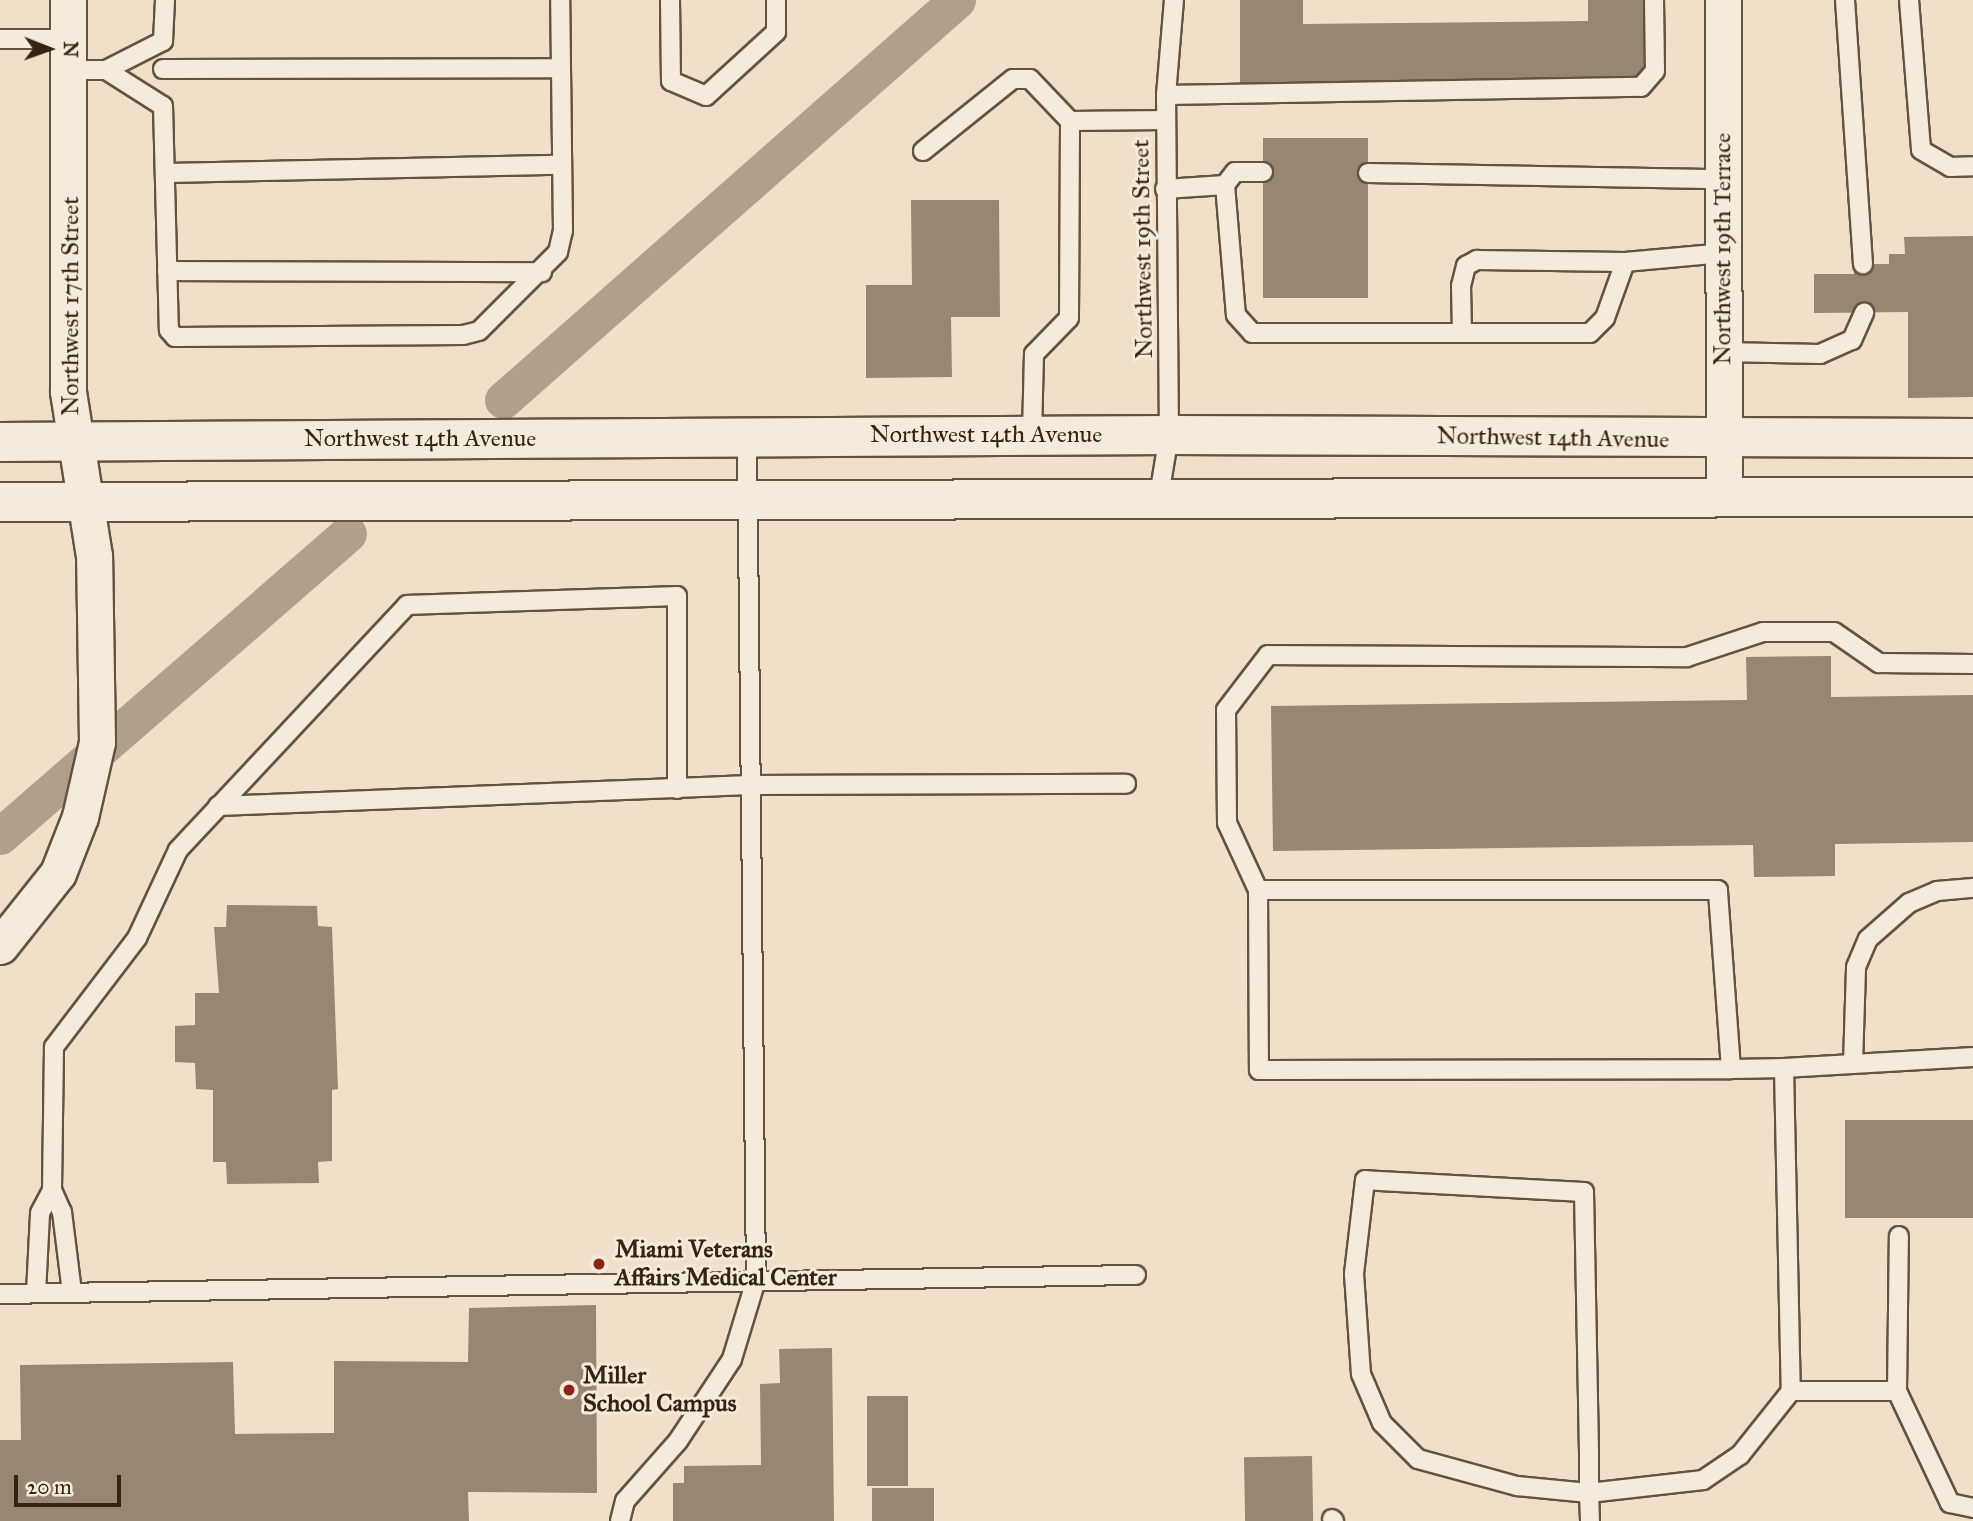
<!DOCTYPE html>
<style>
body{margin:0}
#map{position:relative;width:1973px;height:1521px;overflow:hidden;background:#f0e0c9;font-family:"IM FELL Great Primer",serif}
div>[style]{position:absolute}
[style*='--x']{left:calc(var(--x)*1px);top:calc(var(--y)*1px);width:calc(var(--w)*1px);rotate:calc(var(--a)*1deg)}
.canal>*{height:37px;margin:-18.5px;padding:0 18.5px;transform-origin:18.5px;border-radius:18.5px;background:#b0a08b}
.building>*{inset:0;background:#968672;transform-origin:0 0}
.roads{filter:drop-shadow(2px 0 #645341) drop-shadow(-2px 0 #645341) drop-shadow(0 2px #645341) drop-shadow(0 -2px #645341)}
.service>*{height:18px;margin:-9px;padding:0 9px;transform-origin:9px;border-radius:9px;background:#f5ebdc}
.minor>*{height:35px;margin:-17.5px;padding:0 17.5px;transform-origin:17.5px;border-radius:17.5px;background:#f5ebdc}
.tertiary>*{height:38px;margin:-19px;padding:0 19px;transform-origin:19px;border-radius:19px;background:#f5ebdc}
.dots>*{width:19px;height:19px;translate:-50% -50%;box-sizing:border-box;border:4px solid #f5ebdc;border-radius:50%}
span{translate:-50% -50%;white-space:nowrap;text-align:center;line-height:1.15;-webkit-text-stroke:6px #f5ebdc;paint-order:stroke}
.street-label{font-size:24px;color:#352414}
.poi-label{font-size:24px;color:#352414;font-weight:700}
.left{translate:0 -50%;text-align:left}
.north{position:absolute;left:14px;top:14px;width:70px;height:70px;-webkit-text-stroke:5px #f5ebdc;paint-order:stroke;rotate:91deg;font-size:19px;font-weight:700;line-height:28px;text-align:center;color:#352414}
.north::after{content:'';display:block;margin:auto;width:24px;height:32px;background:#352414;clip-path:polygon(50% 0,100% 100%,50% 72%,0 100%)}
.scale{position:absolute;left:14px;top:1475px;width:107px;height:32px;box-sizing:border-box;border:4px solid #352414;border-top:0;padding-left:9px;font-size:21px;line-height:24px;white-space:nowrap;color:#352414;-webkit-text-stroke:5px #f5ebdc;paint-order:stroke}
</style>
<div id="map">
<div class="canal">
<i style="--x:503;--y:400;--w:605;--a:-41.38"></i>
<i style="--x:0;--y:836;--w:461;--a:-41"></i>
</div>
<div class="building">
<i style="clip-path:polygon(1240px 0,1303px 0,1303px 24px,1588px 21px,1588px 0,1647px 0,1648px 78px,1240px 85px)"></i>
<i style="left:1263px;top:138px;width:105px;height:160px"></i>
<i style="clip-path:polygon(911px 200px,999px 200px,1000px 317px,951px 317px,952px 377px,866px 378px,866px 285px,912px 285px)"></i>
<i style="clip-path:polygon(1973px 236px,1973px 397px,1908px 398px,1908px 312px,1814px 313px,1814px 274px,1854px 274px,1854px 264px,1889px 264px,1889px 254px,1905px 254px,1904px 237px)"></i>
<i style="clip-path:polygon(1831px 656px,1831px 697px,1973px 695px,1973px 842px,1835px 844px,1835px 876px,1754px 877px,1753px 845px,1273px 851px,1271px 706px,1747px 700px,1746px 657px)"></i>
<i style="clip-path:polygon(227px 905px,317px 906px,318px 926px,332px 927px,338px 1089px,332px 1090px,332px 1161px,318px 1162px,319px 1183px,227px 1184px,226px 1162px,213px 1162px,213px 1090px,196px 1089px,195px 1063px,175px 1062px,175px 1026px,195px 1025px,195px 993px,219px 993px,214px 927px,226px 927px)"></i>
<i style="left:1973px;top:1120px;width:98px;height:128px;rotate:90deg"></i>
<i style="clip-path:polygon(596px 1305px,597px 1493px,468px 1492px,469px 1521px,0 1521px,0 1440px,21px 1440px,20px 1365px,233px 1362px,235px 1434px,334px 1433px,334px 1361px,468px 1362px,469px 1308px)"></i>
<i style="clip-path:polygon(832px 1348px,834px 1521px,673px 1521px,673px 1483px,684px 1483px,684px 1466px,761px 1465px,760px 1384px,780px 1383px,779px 1349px)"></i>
<i style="left:867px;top:1396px;width:41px;height:90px"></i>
<i style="left:1312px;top:1456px;width:65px;height:68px;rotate:89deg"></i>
<i style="left:934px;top:1488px;width:33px;height:62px;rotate:90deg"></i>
</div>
<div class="roads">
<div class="service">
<i style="--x:670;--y:0;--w:81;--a:89.3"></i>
<i style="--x:671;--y:81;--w:38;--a:23"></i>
<i style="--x:706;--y:96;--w:95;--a:-42.4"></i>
<i style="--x:776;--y:32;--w:32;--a:-90"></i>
<i style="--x:1845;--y:0;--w:265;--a:86.1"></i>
<i style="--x:1909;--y:0;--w:150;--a:85.4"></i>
<i style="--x:1921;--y:150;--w:34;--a:30"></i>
<i style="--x:1950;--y:167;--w:23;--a:-2"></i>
<i style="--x:0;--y:39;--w:68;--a:0"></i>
<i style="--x:163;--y:69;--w:398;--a:-0.1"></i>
<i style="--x:68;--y:70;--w:38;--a:0"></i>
<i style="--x:106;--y:70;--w:64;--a:-27"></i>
<i style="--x:163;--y:41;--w:41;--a:-87.2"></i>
<i style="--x:106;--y:70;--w:67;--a:32.3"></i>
<i style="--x:163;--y:106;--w:224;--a:88.5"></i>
<i style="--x:169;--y:330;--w:9;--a:49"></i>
<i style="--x:175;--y:337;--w:288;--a:-0.4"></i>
<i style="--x:463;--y:335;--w:16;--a:-14"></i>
<i style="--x:479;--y:331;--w:112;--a:-45"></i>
<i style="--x:558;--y:252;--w:22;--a:-77"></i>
<i style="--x:563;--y:231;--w:231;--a:-90.7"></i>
<i style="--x:1166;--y:95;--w:475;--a:-1"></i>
<i style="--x:1641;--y:87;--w:21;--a:-49"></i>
<i style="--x:1655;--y:71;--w:71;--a:-90.8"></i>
<i style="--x:923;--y:151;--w:115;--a:-38.7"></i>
<i style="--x:1013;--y:79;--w:17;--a:0"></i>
<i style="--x:1030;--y:79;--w:58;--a:46.4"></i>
<i style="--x:1070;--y:121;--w:96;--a:-0.6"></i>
<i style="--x:1263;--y:172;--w:28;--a:180"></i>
<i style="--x:1235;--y:172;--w:16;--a:128"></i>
<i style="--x:1225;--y:185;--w:130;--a:85.2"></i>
<i style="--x:1236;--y:315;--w:24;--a:48"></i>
<i style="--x:1252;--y:333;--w:338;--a:0"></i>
<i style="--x:1590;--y:333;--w:21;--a:-45"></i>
<i style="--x:1605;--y:318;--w:59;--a:-70.3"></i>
<i style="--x:1625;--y:262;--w:98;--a:-5.2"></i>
<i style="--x:165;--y:173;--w:397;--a:-1.2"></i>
<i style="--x:1368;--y:173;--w:355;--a:1"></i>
<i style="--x:1165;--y:189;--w:60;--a:-3.8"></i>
<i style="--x:167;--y:271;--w:375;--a:0.2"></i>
<i style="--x:1462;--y:333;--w:47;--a:-91.2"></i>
<i style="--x:1461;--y:286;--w:21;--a:-76"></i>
<i style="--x:1466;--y:266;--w:13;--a:-29"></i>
<i style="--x:1477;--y:260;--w:148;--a:0.8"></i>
<i style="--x:1723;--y:352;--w:97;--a:1.2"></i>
<i style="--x:1820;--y:354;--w:35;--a:-24"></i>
<i style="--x:1852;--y:340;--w:30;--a:-66"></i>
<i style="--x:1032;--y:435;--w:81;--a:-88.6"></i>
<i style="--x:1034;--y:354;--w:50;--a:-45.8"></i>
<i style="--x:1069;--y:318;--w:197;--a:-89.7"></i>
<i style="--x:1159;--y:496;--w:62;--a:-80.7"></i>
<i style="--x:1169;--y:435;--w:340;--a:-90.5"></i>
<i style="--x:1166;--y:95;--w:95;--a:-85.2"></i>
<i style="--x:218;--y:806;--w:532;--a:-2.26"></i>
<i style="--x:750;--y:785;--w:376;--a:-0.2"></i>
<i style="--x:1258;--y:890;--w:74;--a:-114.8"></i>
<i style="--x:1227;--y:823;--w:113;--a:-90.5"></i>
<i style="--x:1226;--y:710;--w:69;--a:-52.6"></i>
<i style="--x:1268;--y:655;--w:419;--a:0.3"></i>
<i style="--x:1687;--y:657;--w:80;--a:-18.2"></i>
<i style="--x:1763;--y:632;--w:71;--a:0"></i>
<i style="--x:1834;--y:632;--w:55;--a:34.6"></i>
<i style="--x:1879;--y:663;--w:94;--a:0.6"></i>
<i style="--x:1973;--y:1057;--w:189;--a:176.7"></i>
<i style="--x:1784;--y:1068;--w:323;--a:88.8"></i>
<i style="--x:1791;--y:1391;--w:106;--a:0"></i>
<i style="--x:1897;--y:1391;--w:124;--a:64.7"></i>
<i style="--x:1950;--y:1503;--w:24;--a:12"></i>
<i style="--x:1853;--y:1064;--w:97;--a:-88.2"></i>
<i style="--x:1856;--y:967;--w:30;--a:-67"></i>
<i style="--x:1868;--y:939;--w:55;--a:-41.3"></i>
<i style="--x:1909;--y:903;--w:30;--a:-23"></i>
<i style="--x:1937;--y:891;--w:36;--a:-5"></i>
<i style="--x:1731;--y:1069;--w:179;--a:-94.2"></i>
<i style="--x:1718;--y:890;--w:460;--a:180"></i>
<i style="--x:1258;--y:890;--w:180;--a:89.7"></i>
<i style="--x:1259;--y:1070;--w:472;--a:-0.1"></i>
<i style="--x:1731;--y:1069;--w:53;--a:-1.1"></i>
<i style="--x:52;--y:1190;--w:143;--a:-89.2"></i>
<i style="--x:54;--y:1047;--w:137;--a:-52.7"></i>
<i style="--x:137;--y:938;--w:97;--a:-65"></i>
<i style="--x:178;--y:850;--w:335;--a:-46.9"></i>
<i style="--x:407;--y:605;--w:270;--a:-1.9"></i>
<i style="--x:677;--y:596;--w:193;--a:90"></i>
<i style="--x:36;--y:1293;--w:80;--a:-87.1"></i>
<i style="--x:40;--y:1213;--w:26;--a:-62"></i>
<i style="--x:52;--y:1190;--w:24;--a:66"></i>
<i style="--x:62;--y:1212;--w:81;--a:82.9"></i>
<i style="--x:0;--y:1294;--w:1136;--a:-0.96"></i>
<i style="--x:1897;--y:1391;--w:155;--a:-89.3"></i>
<i style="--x:1332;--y:1519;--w:3;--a:45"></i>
<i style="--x:620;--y:1521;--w:21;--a:-76"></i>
<i style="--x:625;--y:1501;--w:80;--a:-48.5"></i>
<i style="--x:678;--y:1441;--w:98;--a:-56.6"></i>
<i style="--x:732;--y:1359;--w:83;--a:-73.1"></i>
<i style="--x:756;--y:1280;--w:843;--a:-90.61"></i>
<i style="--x:1590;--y:1521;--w:28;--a:-92"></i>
<i style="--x:1589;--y:1493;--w:41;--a:-90"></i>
<i style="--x:1589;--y:1452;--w:260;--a:-91.1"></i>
<i style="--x:1584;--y:1192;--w:219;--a:-176.9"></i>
<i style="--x:1365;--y:1180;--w:95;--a:96.7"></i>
<i style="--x:1354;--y:1274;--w:100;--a:86"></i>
<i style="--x:1361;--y:1374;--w:53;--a:66.8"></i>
<i style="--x:1382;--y:1423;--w:51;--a:45"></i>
<i style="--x:1418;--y:1459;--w:103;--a:15.3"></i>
<i style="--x:1517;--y:1486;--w:72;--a:5.6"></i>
<i style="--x:1589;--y:1493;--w:115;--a:-6.5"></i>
<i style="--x:1703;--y:1480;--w:45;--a:-34"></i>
<i style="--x:1740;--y:1455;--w:82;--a:-51.4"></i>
</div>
<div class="minor">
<i style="--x:1723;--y:0;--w:498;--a:89.9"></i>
<i style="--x:0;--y:946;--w:93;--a:-51.5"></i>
<i style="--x:58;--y:873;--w:60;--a:-68.6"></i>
<i style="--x:80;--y:817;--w:77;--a:-77.2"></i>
<i style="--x:97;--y:742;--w:186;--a:-90.9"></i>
<i style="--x:94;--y:556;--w:167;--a:-99"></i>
<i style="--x:68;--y:391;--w:391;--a:-90"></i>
</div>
<div class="tertiary">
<i style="--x:0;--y:442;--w:1169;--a:-0.34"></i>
<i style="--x:1169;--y:435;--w:804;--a:0.21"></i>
<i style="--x:0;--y:502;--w:1973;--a:-0.15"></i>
</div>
</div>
<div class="dots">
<i style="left:599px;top:1264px;background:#8f2418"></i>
<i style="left:569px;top:1390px;background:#8f2418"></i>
</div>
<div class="street-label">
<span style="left:1143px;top:249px;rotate:-91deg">Northwest 19th Street</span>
<span style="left:1723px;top:249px;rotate:-90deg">Northwest 19th Terrace</span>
<span style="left:71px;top:306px;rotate:-90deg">Northwest 17th Street</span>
<span style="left:986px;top:435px">Northwest 14th Avenue</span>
<span style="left:1553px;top:438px;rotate:1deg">Northwest 14th Avenue</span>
<span style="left:420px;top:439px">Northwest 14th Avenue</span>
</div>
<div class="poi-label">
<span class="left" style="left:615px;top:1264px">Miami Veterans<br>Affairs Medical Center</span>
<span class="left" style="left:583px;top:1390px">Miller<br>School Campus</span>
</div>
<div class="north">N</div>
<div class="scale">20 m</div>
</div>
